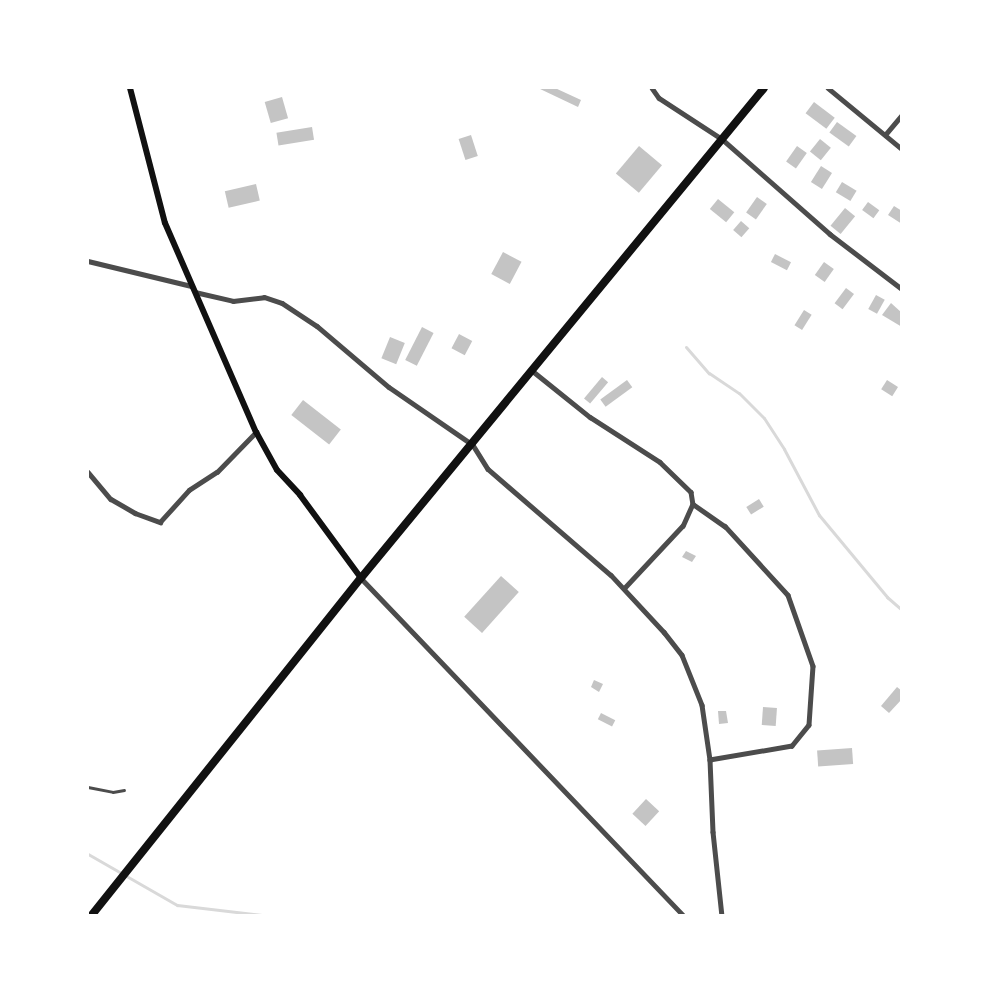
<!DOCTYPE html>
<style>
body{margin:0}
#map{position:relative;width:989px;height:1003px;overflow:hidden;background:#fff;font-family:"Alegreya Sans",sans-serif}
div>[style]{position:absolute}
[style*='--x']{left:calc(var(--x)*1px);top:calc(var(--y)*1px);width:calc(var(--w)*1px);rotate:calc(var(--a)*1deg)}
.stream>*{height:3px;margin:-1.5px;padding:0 1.5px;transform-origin:1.5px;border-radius:1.5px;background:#d9d9d9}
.building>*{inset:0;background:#c4c4c4;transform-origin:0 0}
.service>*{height:2.5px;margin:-1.25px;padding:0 1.25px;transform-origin:1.25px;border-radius:1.25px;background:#4c4c4c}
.minor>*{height:4.5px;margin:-2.25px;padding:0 2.25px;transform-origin:2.25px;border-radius:2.25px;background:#4c4c4c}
.secondary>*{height:6px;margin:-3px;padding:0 3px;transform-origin:3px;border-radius:3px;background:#111}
.trunk>*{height:8px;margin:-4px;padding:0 4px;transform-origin:4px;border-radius:4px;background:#111}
span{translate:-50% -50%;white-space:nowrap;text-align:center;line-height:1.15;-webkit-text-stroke:5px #fff;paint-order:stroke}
.frame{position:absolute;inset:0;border:89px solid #fff;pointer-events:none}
</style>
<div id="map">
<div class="stream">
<i style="--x:686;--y:347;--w:35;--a:49"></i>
<i style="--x:709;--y:373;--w:36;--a:34"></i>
<i style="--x:739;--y:393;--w:35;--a:45"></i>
<i style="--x:764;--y:418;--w:37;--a:57"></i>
<i style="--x:784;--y:449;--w:75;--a:62.1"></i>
<i style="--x:819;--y:515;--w:107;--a:50.3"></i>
<i style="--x:887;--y:597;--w:20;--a:41"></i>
<i style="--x:88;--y:854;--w:103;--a:29.8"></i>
<i style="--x:177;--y:905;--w:94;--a:6.7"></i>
</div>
<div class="building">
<i style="clip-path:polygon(538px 88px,555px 88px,581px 100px,578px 107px)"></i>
<i style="left:282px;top:97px;width:22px;height:18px;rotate:74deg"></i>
<i style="left:814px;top:102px;width:26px;height:14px;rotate:37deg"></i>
<i style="left:837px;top:122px;width:24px;height:13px;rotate:36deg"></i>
<i style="left:312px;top:127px;width:13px;height:36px;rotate:81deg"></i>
<i style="left:471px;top:135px;width:22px;height:13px;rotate:72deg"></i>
<i style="left:820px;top:139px;width:14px;height:16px;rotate:39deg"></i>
<i style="left:639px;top:146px;width:30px;height:36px;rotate:40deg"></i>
<i style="left:797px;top:146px;width:12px;height:19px;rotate:35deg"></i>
<i style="left:821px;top:166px;width:13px;height:19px;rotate:32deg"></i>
<i style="left:842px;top:182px;width:17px;height:12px;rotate:31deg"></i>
<i style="left:256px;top:184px;width:17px;height:32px;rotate:77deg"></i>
<i style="left:757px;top:197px;width:12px;height:19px;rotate:35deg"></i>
<i style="left:718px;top:199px;width:21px;height:13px;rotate:39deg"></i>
<i style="left:868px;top:202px;width:14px;height:10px;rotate:36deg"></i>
<i style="clip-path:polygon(894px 206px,902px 211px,902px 224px,888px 215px)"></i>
<i style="left:845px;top:208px;width:13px;height:23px;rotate:39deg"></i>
<i style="left:741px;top:221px;width:11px;height:12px;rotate:41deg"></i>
<i style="left:503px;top:252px;width:21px;height:25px;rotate:28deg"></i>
<i style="left:775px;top:254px;width:18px;height:9px;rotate:27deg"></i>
<i style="left:824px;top:262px;width:12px;height:16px;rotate:35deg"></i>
<i style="left:846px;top:288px;width:10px;height:19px;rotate:37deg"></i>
<i style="left:876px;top:295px;width:10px;height:16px;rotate:29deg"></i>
<i style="clip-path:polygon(891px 303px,902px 313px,902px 327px,882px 315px)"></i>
<i style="left:804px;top:310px;width:9px;height:18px;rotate:32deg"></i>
<i style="left:422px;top:327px;width:13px;height:37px;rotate:27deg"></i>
<i style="left:459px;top:334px;width:15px;height:16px;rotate:28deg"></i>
<i style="left:390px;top:337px;width:16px;height:23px;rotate:22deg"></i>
<i style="left:602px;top:377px;width:8px;height:28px;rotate:40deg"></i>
<i style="left:627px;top:380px;width:9px;height:33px;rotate:54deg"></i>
<i style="left:887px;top:380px;width:13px;height:11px;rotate:32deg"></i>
<i style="left:303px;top:400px;width:48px;height:19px;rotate:38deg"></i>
<i style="left:759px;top:499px;width:9px;height:15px;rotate:58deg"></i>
<i style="clip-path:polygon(686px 551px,696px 556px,692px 562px,682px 557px)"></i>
<i style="left:501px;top:576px;width:24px;height:55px;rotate:42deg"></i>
<i style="clip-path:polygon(594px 680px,603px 684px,599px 692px,591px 687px)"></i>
<i style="clip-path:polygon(897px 687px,902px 691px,902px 699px,889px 713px,881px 706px)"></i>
<i style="left:763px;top:707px;width:14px;height:18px;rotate:4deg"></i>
<i style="clip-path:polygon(718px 711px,726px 711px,728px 723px,719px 724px)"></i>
<i style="left:601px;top:713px;width:16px;height:7px;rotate:27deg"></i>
<i style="left:852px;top:748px;width:16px;height:35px;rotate:86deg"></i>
<i style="left:646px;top:799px;width:18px;height:20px;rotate:43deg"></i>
</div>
<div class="service">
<i style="--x:88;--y:787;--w:25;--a:11"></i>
<i style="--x:113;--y:792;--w:11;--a:-10"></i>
</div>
<div class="minor">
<i style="--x:652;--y:88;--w:12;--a:55"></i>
<i style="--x:659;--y:98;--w:75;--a:33.1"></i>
<i style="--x:722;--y:139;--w:144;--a:41.3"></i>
<i style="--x:830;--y:234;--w:91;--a:37.4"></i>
<i style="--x:828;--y:88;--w:96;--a:39.5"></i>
<i style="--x:885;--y:135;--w:26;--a:-50"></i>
<i style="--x:88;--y:261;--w:106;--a:13.6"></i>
<i style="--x:195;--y:292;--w:39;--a:13"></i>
<i style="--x:233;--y:301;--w:31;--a:-7"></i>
<i style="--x:264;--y:297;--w:19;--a:18"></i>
<i style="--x:282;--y:303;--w:42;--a:33.3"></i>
<i style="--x:317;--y:326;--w:94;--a:40.3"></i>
<i style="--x:389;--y:387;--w:102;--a:34.6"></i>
<i style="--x:473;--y:445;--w:28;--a:58"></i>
<i style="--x:488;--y:469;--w:162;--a:40.8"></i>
<i style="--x:611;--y:575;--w:78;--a:47.1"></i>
<i style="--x:664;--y:632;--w:29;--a:52"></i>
<i style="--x:682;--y:655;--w:54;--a:68.2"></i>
<i style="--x:702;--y:705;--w:56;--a:81.7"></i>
<i style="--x:710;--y:760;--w:72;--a:87.6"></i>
<i style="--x:713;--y:832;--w:84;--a:83.9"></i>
<i style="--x:534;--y:372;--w:72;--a:38.8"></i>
<i style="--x:590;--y:417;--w:83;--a:32.7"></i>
<i style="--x:660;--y:462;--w:43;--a:44.1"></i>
<i style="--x:691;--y:492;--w:12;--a:81"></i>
<i style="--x:693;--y:504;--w:24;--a:114"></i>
<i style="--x:683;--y:526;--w:85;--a:133.1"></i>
<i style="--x:88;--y:472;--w:35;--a:50"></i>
<i style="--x:111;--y:499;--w:28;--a:30"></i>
<i style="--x:135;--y:513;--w:27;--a:20"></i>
<i style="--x:160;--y:522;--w:43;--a:-47.8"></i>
<i style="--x:189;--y:490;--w:33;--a:-33"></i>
<i style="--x:217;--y:472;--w:56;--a:-45.7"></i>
<i style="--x:693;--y:504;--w:39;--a:35"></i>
<i style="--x:725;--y:526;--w:93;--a:47.6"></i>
<i style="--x:788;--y:595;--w:75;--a:70.6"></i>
<i style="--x:813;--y:666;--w:59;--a:93.9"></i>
<i style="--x:809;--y:725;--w:27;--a:129"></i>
<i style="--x:792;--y:746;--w:83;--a:170.3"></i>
<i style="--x:361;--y:578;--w:468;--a:46.3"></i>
</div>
<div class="secondary">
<i style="--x:130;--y:88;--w:139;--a:75.5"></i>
<i style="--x:165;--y:223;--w:228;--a:66.5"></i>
<i style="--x:256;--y:432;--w:43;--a:61.1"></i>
<i style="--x:277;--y:470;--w:34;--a:47"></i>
<i style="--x:300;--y:495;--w:103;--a:53.7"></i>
</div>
<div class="trunk">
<i style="--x:91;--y:916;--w:433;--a:-51.4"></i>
<i style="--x:361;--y:578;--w:634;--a:-50.56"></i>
</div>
<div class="frame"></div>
</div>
